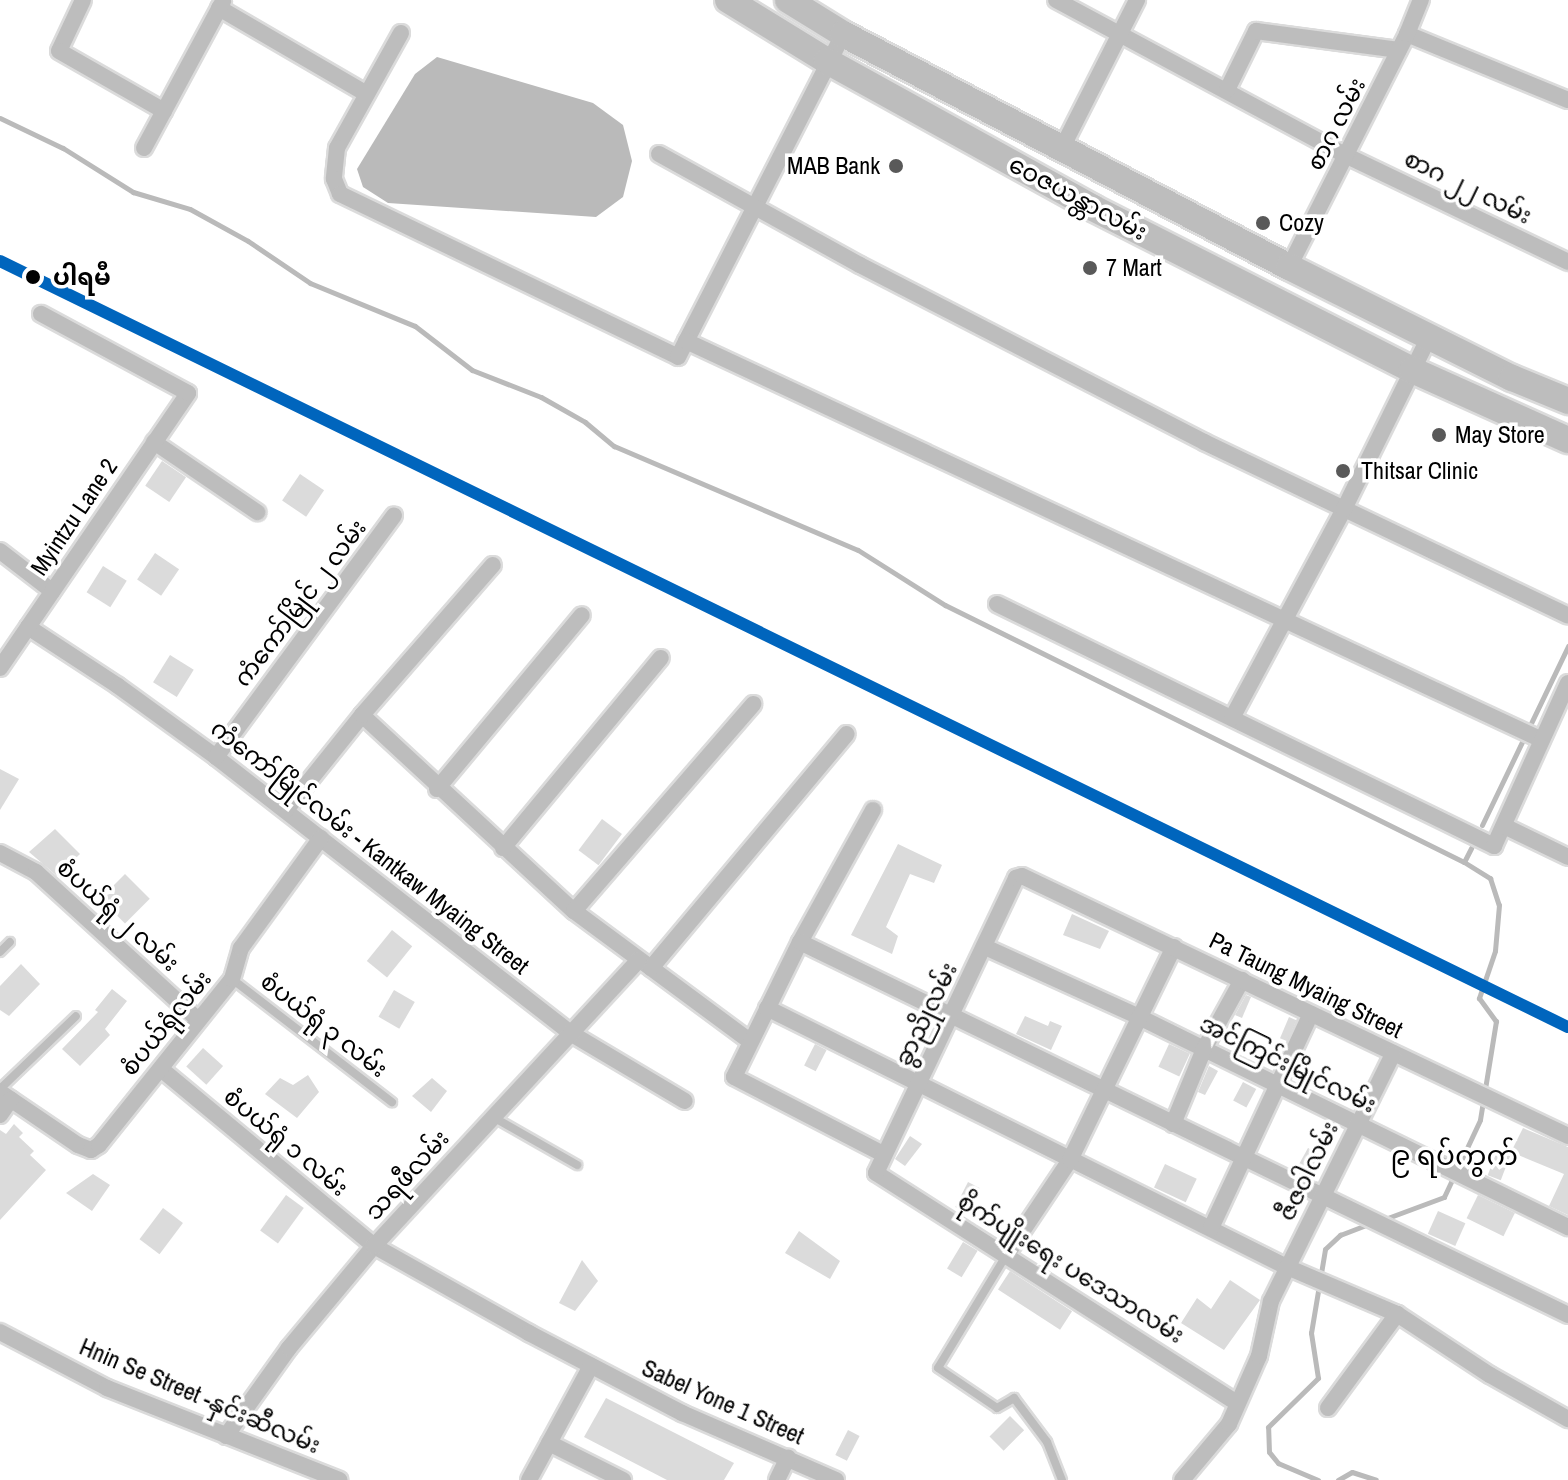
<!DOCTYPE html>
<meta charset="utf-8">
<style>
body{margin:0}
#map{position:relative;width:1568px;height:1480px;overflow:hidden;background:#fff;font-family:"Archivo Narrow","Noto Sans Myanmar",sans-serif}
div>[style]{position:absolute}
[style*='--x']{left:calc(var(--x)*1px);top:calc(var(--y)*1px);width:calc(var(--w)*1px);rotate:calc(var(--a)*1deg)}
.water>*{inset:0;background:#bababa}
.stream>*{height:5px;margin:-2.5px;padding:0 2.5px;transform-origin:2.5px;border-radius:2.5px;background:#bababa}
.building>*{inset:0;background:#dbdbdb;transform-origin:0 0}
.roads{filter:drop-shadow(2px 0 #dbdbdb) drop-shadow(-2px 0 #dbdbdb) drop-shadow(0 2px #dbdbdb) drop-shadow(0 -2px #dbdbdb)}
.lane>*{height:8px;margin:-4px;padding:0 4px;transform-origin:4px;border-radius:4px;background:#bdbdbd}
.street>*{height:16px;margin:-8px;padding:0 8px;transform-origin:8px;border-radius:8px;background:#bdbdbd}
.primary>*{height:26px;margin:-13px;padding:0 13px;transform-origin:13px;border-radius:13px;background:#bdbdbd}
.rail-1>*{height:12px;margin:-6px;padding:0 6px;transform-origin:6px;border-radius:6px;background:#0065bd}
.dots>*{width:22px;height:22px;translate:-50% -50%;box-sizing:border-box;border:4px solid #fff;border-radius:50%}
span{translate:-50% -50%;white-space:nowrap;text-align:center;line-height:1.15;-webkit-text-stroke:7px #fff;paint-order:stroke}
.street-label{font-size:24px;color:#000}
.poi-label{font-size:24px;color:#000}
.right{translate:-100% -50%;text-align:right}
.left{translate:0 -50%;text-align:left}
.stop-label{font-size:24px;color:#000;font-weight:700}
.quarter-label{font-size:28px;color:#000}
</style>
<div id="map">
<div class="water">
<i style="clip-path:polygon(437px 57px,593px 103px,623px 125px,632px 161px,623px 197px,596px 217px,388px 203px,363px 187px,357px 169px,415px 74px)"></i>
</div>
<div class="stream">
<i style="--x:0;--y:118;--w:70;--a:25.5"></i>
<i style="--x:63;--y:148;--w:83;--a:32.2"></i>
<i style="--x:133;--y:192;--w:59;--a:16.6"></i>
<i style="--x:190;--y:209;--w:66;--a:28.9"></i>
<i style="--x:248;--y:241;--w:75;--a:34.1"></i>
<i style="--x:310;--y:283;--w:113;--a:22.3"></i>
<i style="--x:415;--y:326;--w:72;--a:37.7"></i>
<i style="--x:472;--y:370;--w:74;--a:21.4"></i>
<i style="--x:541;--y:397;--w:51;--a:29.6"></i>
<i style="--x:585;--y:422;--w:38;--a:40"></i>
<i style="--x:614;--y:446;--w:265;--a:23.1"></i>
<i style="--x:858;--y:550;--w:103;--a:32.3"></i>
<i style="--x:945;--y:605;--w:579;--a:26.34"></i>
<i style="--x:1464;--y:862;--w:31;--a:32"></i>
<i style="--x:1490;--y:878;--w:28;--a:72"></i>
<i style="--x:1499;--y:905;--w:46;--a:95"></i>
<i style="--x:1495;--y:951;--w:50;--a:108.8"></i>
<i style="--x:1479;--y:998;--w:29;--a:54"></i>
<i style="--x:1496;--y:1021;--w:100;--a:99.2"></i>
<i style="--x:1480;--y:1120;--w:85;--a:115.1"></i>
<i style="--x:1444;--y:1197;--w:66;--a:159.6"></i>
<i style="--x:1482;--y:825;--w:199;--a:-64.3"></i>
<i style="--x:1464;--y:862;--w:16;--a:-63"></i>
<i style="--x:1318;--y:1480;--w:43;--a:-157"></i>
<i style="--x:1278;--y:1463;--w:14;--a:-129"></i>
<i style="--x:1269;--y:1452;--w:25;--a:-92"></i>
<i style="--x:1268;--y:1427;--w:70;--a:-44.4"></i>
<i style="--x:1318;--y:1378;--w:46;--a:-98.8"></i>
<i style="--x:1311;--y:1333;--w:85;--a:-80.5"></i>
<i style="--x:1325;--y:1249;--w:21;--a:-43"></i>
<i style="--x:1340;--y:1235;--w:30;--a:-21"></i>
<i style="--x:1338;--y:1480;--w:16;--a:-30"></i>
<i style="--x:1352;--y:1472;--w:25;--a:18"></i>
</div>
<div class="building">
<i style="left:162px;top:461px;width:29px;height:30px;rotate:34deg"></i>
<i style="left:300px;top:474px;width:29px;height:32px;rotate:34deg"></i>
<i style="left:155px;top:553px;width:29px;height:32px;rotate:34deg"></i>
<i style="left:103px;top:566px;width:28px;height:31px;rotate:32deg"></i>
<i style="left:170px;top:655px;width:28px;height:32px;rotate:32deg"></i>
<i style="clip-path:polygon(0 769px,19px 779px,0 810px)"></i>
<i style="left:602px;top:819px;width:25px;height:39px;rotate:37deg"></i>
<i style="clip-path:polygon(55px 829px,80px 854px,57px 876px,29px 852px)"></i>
<i style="clip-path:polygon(898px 844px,942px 865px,934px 883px,910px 874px,886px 927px,898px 936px,892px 954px,851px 935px)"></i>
<i style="left:125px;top:874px;width:35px;height:35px;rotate:45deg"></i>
<i style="clip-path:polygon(1072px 914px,1109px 931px,1100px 949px,1063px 935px)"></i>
<i style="left:392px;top:930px;width:26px;height:40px;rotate:39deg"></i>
<i style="clip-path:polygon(21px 964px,40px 984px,9px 1016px,0 1010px,0 986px)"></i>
<i style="clip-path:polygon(112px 989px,127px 1001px,105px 1029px,110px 1035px,80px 1066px,62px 1049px,98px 1012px,95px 1010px)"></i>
<i style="left:394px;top:990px;width:24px;height:31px;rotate:30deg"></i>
<i style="clip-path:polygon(1246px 995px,1251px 997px,1242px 1018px,1235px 1015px)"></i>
<i style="clip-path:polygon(1025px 1016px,1048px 1026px,1050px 1021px,1062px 1026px,1051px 1050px,1016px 1034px)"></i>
<i style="left:1289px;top:1017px;width:8px;height:23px;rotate:23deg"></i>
<i style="left:815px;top:1044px;width:13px;height:24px;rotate:27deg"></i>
<i style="left:1169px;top:1044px;width:23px;height:25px;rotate:25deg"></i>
<i style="left:203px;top:1048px;width:27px;height:25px;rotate:42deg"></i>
<i style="clip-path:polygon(1209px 1066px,1218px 1071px,1205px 1095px,1198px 1092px)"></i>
<i style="clip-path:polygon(308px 1075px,319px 1092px,297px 1118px,265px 1094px,280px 1078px,293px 1085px)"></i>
<i style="clip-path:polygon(432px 1078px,447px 1091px,431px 1112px,412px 1096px)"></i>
<i style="left:1243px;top:1082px;width:15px;height:21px;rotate:28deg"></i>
<i style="clip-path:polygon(14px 1124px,23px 1133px,19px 1137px,34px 1151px,30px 1155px,46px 1170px,0 1220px,0 1130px,6px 1134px)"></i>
<i style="clip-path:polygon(1523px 1128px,1568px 1147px,1568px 1215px,1549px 1206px,1564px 1174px,1511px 1152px)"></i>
<i style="clip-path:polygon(910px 1136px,922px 1144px,905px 1166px,895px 1159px)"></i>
<i style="left:1308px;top:1148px;width:13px;height:26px;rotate:29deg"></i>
<i style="left:1497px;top:1151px;width:14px;height:26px;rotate:21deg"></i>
<i style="left:1165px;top:1164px;width:35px;height:26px;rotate:25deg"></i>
<i style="clip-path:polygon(93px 1174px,110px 1185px,92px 1211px,66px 1193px)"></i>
<i style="left:968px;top:1182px;width:13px;height:28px;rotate:27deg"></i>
<i style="left:286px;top:1195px;width:22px;height:44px;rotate:36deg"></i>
<i style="left:1478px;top:1195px;width:41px;height:26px;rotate:26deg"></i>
<i style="left:163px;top:1208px;width:25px;height:39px;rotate:37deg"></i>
<i style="left:1438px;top:1211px;width:30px;height:25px;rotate:24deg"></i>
<i style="clip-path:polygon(799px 1231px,840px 1261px,830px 1279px,785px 1253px)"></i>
<i style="left:963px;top:1242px;width:17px;height:31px;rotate:31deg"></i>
<i style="clip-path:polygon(582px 1260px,598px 1281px,575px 1311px,559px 1303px)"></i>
<i style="left:1010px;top:1271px;width:74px;height:22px;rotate:33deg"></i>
<i style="clip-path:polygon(1230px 1280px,1260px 1300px,1224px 1350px,1181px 1323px,1197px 1298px,1211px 1309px)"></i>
<i style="clip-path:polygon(606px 1398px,734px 1463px,724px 1480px,667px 1480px,584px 1437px)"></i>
<i style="left:1010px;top:1416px;width:20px;height:29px;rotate:45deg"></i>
<i style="left:848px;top:1430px;width:13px;height:28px;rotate:27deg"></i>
</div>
<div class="roads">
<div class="lane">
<i style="--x:0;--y:952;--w:14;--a:-45"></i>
<i style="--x:232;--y:979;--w:202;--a:37.6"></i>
<i style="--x:0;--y:1089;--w:105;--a:-43.8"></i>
<i style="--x:493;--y:1117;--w:97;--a:29.7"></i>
<i style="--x:1007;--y:1254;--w:133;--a:121.2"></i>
<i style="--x:938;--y:1368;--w:71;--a:34.1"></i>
<i style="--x:997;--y:1408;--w:20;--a:-30"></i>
<i style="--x:1014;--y:1398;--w:55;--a:53.1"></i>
<i style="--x:1047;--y:1442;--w:41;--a:68.5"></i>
</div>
<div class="street">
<i style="--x:83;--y:0;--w:56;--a:115.2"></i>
<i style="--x:59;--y:51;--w:121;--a:29.7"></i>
<i style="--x:1056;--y:0;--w:330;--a:28.2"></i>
<i style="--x:1347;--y:156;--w:245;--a:25.6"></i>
<i style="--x:219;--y:8;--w:169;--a:30.2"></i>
<i style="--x:401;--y:33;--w:132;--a:119.1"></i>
<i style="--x:337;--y:148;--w:31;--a:96"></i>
<i style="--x:334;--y:179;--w:16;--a:68"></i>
<i style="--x:340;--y:194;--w:375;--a:25.7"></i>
<i style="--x:678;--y:357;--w:363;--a:-62.9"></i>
<i style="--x:1407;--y:34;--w:174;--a:22.3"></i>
<i style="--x:1227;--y:90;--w:66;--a:-63.8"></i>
<i style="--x:1256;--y:31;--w:144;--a:7.6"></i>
<i style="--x:144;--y:148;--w:167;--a:-61.7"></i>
<i style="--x:1062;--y:148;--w:166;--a:-63.1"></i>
<i style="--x:659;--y:154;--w:230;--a:28.9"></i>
<i style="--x:860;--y:265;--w:387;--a:27.2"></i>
<i style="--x:1204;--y:442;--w:403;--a:25.5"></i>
<i style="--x:1289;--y:267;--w:261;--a:-63.1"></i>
<i style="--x:1407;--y:34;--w:37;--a:-68"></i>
<i style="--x:686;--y:341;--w:944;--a:24.99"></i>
<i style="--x:154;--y:442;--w:125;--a:34.2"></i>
<i style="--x:0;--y:551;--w:66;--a:37.6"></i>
<i style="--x:997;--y:604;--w:553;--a:25.96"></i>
<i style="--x:1494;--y:846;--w:179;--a:-65.6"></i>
<i style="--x:28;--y:627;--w:108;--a:33.2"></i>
<i style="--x:118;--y:686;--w:121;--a:35.9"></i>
<i style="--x:216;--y:757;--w:451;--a:37.9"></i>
<i style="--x:572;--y:1034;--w:131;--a:30.7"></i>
<i style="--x:0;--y:668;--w:333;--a:-55.6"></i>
<i style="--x:188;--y:393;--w:167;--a:-151.7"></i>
<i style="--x:362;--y:715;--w:289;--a:42.8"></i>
<i style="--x:574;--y:911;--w:219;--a:36.5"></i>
<i style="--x:1232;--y:718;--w:237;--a:-61.8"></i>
<i style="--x:1344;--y:509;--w:192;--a:-63.7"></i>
<i style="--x:216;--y:757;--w:300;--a:-53.6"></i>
<i style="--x:437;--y:789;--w:226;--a:-50.2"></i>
<i style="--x:286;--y:810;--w:122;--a:-51.3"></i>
<i style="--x:362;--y:715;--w:199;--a:-48.9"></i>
<i style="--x:873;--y:810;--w:151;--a:118.9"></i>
<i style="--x:800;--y:942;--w:150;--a:116.1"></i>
<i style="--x:734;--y:1077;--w:168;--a:27.3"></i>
<i style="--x:1504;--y:826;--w:71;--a:25.8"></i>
<i style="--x:503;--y:848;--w:247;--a:-50.3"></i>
<i style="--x:0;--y:853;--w:41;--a:27.8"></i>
<i style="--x:36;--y:872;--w:219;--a:42.4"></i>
<i style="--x:574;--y:911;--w:274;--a:-49.1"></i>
<i style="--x:800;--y:942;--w:854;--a:25.9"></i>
<i style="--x:985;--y:947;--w:169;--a:24.4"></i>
<i style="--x:1139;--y:1017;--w:478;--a:26.1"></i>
<i style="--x:651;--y:968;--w:305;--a:-50.1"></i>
<i style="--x:767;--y:1008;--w:581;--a:26.48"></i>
<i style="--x:1287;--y:1267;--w:120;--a:23.1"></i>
<i style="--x:1397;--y:1314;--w:111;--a:33.3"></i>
<i style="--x:1490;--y:1375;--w:90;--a:29.4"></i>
<i style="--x:161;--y:1069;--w:277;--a:39.7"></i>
<i style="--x:374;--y:1246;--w:178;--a:29.3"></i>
<i style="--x:529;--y:1333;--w:173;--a:27.6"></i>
<i style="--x:682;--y:1413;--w:168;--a:23.5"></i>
<i style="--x:0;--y:1092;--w:94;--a:34.2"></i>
<i style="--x:78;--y:1145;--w:14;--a:21"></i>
<i style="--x:91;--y:1150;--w:9;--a:-32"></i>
<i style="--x:99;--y:1145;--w:213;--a:-51.3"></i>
<i style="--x:232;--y:979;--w:32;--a:-74"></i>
<i style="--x:241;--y:948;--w:136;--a:-54"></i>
<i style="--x:0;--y:1115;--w:19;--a:-55"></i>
<i style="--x:1173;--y:1124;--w:81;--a:-67.5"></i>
<i style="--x:1204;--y:1049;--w:79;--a:-61.2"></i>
<i style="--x:1211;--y:1228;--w:236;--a:-65"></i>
<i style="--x:1007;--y:1254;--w:113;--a:-56.2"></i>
<i style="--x:1070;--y:1160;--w:237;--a:-64"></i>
<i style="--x:0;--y:1332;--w:121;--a:27.6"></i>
<i style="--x:107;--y:1388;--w:250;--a:21.6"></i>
<i style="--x:1237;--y:1403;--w:428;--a:-147.5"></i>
<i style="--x:876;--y:1173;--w:327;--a:-64.6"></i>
<i style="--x:1016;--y:878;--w:6;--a:-18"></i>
<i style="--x:1022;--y:876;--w:605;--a:25.46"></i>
<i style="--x:1328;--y:1408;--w:117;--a:-53.7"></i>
<i style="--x:226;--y:1436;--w:108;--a:-54.4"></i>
<i style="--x:289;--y:1348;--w:133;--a:-50.2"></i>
<i style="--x:374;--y:1246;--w:390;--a:-47.2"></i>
<i style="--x:549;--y:1443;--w:83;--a:26.6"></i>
<i style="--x:529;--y:1480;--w:130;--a:-61.5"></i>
<i style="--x:777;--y:1480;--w:25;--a:-64"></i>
<i style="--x:1182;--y:1480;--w:73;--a:-50"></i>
<i style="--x:1229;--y:1424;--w:74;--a:-66.2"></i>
<i style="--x:1259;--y:1356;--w:56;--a:-77.7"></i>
<i style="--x:1271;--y:1301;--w:275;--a:-63.7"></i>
</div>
<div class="primary">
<i style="--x:728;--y:0;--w:116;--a:31.6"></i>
<i style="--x:827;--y:61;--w:304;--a:28.9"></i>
<i style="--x:1093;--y:208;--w:358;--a:26.9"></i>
<i style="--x:1412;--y:370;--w:171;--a:24.2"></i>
<i style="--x:788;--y:0;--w:65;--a:31.7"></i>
<i style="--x:843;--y:34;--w:503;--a:27.58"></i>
<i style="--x:1289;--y:267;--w:249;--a:26.5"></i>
<i style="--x:1512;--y:378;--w:61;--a:22.3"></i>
</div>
</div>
<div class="rail-1">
<i style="--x:0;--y:261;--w:1745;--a:26.04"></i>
</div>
<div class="dots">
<i style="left:896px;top:166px;background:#595959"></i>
<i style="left:1263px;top:223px;background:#595959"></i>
<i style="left:1090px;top:268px;background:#595959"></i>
<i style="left:33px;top:277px;background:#000"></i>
<i style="left:1439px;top:435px;background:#595959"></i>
<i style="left:1343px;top:471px;background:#595959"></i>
</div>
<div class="street-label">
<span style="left:1336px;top:124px;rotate:-63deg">စာဂ လမ်း</span>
<span style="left:1468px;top:187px;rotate:26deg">စာဂ ၂၂ လမ်း</span>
<span style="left:1078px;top:198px;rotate:28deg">ဝေဇယန္တာလမ်း</span>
<span style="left:74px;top:517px;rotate:-56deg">Myintzu Lane 2</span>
<span style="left:300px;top:603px;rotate:-53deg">ကံကော်မြိုင် ၂ လမ်း</span>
<span style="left:370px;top:847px;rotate:38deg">ကံကော်မြိုင်လမ်း - Kantkaw Myaing Street</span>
<span style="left:118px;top:915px;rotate:42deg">စံပယ်ရုံ ၂ လမ်း</span>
<span style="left:1306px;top:985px;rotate:26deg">Pa Taung Myaing Street</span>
<span style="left:926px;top:1014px;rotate:-64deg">ခွာညိုလမ်း</span>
<span style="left:166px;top:1023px;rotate:-51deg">စံပယ်ရုံလမ်း</span>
<span style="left:324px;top:1025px;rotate:38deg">စံပယ်ရုံ ၃ လမ်း</span>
<span style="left:1288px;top:1064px;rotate:26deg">အင်ကြင်းမြိုင်လမ်း</span>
<span style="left:286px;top:1142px;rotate:40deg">စံပယ်ရုံ ၁ လမ်း</span>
<span style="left:1308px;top:1171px;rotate:-64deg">ဇီဇဝါလမ်း</span>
<span style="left:407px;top:1175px;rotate:-48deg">သရဖီလမ်း</span>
<span style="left:1071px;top:1268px;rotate:32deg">စိုက်ပျိုးရေး ပဒေသာလမ်း</span>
<span style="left:200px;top:1396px;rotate:23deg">Hnin Se Street -နှင်းဆီလမ်း</span>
<span style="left:723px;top:1402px;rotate:24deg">Sabel Yone 1 Street</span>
</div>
<div class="poi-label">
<span class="right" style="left:880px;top:166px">MAB Bank</span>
<span class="left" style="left:1279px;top:223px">Cozy</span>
<span class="left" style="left:1106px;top:268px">7 Mart</span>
<span class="left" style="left:1455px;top:435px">May Store</span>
<span class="left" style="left:1361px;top:471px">Thitsar Clinic</span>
</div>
<div class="stop-label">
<span class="left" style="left:53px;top:277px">ပါရမီ</span>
</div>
<div class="quarter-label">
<span style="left:1454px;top:1155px">၉ ရပ်ကွက်</span>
</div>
</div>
